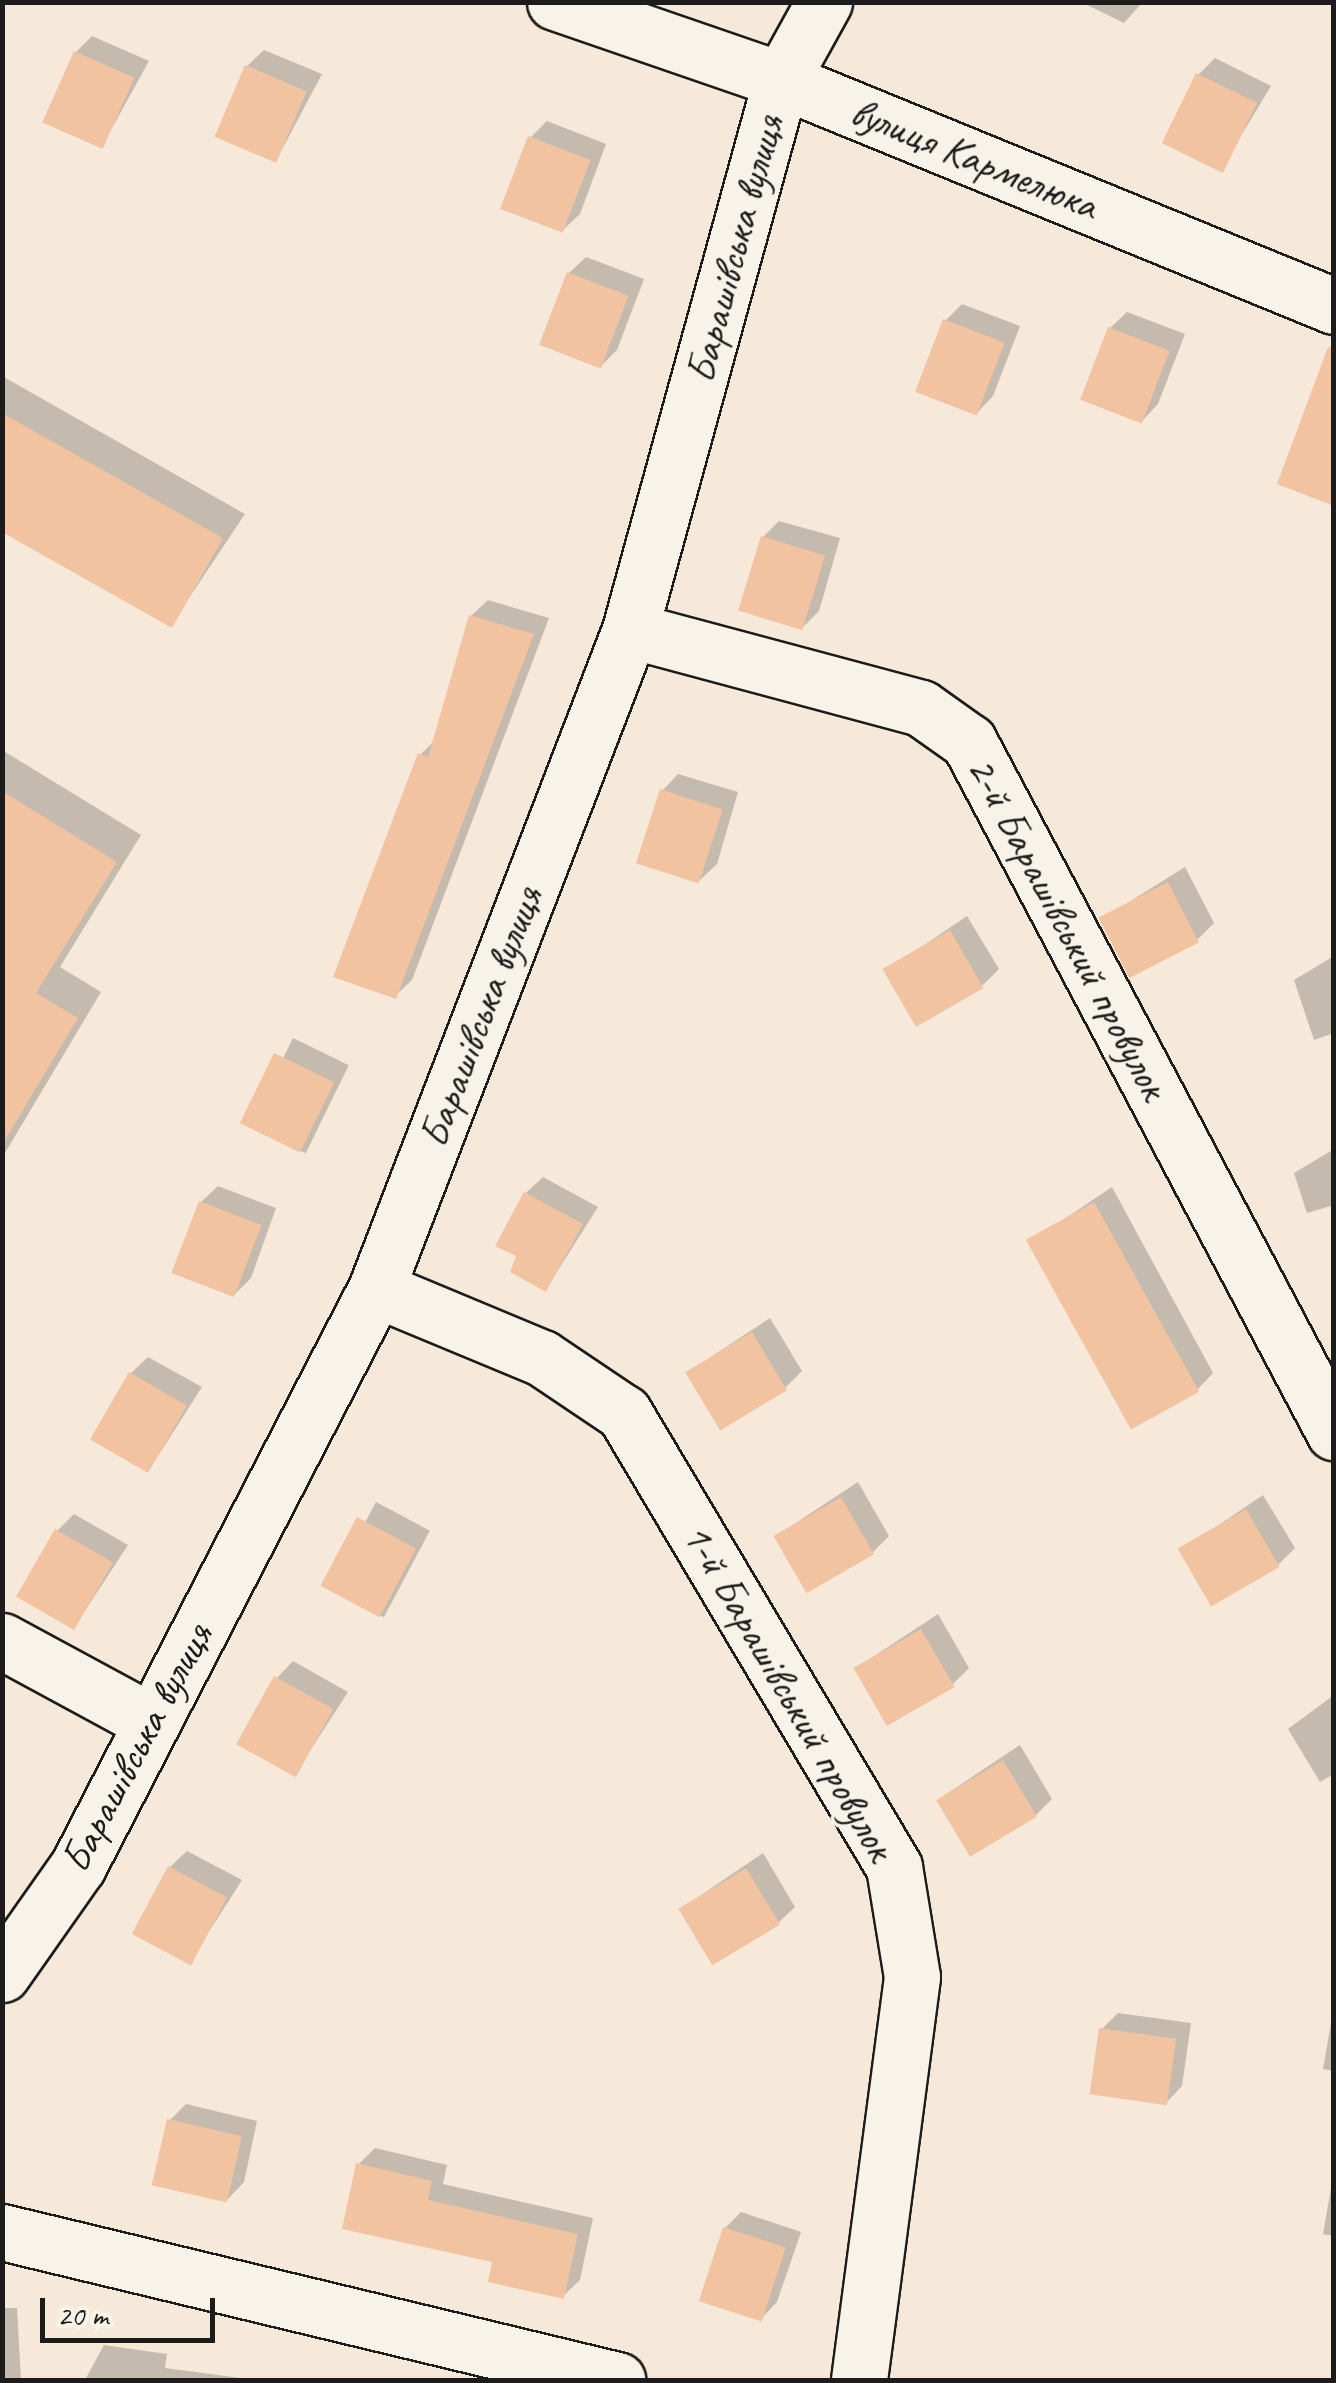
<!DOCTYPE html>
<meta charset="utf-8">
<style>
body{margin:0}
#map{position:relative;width:1336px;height:2383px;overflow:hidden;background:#f6e9da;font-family:Caveat,sans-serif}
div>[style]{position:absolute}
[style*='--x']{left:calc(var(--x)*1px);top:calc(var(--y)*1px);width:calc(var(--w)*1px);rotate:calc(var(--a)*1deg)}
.shadow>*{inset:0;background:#0003;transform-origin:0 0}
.building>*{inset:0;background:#f1c3a1;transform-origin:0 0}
.roads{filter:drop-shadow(2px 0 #1c1c1c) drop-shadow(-2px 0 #1c1c1c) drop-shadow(0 2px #1c1c1c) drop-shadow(0 -2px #1c1c1c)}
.minor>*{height:55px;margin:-27.5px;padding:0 27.5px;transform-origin:27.5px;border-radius:27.5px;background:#f7f3e8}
span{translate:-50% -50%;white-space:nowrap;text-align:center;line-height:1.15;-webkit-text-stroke:8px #f7f3e8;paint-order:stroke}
.street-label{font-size:42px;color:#1c1c1c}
.frame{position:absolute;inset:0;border:5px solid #1c1c1c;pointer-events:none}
.scale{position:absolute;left:40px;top:2298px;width:175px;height:45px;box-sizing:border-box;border:5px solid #1c1c1c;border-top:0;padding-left:12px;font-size:30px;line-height:35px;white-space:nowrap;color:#1c1c1c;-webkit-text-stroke:8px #f7f3e8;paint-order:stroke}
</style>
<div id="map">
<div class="shadow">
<i style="clip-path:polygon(1081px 2px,1143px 2px,1124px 23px)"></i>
<i style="clip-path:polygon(92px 36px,149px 61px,102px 146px,76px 52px)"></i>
<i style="clip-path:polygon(264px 50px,322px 74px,277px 159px,247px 66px)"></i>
<i style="clip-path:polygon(1215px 58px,1271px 86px,1221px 169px,1198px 75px)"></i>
<i style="clip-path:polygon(547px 121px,606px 144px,580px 214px,563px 230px,530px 138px)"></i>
<i style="clip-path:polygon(586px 257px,644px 279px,617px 350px,601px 366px,569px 273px)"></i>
<i style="clip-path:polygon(962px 304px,1020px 326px,993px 396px,977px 413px,945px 321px)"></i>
<i style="clip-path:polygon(1127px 312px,1185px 334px,1158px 404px,1142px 421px,1110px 328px)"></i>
<i style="clip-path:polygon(2px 376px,245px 514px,171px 625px,2px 530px)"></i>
<i style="clip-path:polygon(779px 521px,840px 538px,819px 611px,803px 627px,763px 537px)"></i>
<i style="clip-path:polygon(488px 600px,549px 618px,412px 980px,395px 996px,420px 755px,435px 740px,471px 616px)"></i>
<i style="clip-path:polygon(2px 750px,141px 835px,60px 967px,101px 992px,2px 1158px)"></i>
<i style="clip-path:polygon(678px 774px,738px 792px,717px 864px,700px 880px,662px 791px)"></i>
<i style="clip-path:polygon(1185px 867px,1214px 923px,1197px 940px,1102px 919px)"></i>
<i style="clip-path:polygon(967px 916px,999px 969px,982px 986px,886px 971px)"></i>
<i style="clip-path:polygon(1334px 956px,1334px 1033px,1314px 1040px,1294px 980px)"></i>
<i style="left:293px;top:1038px;width:62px;height:98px;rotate:26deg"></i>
<i style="clip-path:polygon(1334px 1149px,1334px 1205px,1307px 1213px,1294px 1173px)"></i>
<i style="clip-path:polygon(543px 1177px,598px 1207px,546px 1289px,520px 1255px,526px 1193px)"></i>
<i style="clip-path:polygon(218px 1186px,276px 1208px,251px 1278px,234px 1295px,201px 1202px)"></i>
<i style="clip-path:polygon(1112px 1187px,1213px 1373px,1197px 1390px,1030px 1242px)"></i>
<i style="clip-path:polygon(770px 1318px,802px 1371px,785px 1388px,688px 1372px)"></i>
<i style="clip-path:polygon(148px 1357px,202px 1387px,149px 1470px,131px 1373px)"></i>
<i style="clip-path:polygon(858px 1482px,889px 1536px,873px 1552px,776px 1536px)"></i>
<i style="clip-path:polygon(1263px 1495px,1295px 1548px,1278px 1565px,1182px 1550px)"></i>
<i style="left:376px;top:1502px;width:61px;height:98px;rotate:28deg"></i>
<i style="clip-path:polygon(74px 1514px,128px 1545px,75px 1626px,57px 1531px)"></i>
<i style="clip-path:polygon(938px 1614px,969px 1668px,952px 1685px,856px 1668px)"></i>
<i style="clip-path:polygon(293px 1661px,348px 1692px,295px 1774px,277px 1678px)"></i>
<i style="clip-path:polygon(1334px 1695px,1334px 1774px,1320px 1782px,1288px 1729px)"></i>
<i style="clip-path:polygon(1020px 1745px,1052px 1799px,1036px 1815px,939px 1799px)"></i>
<i style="clip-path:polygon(187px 1851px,242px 1880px,189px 1963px,170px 1867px)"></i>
<i style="clip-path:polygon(763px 1853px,795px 1907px,778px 1923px,682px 1908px)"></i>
<i style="clip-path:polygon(1334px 2005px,1334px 2071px,1323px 2069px)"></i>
<i style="clip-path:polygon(1118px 2013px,1191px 2023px,1182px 2086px,1166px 2103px,1102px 2029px)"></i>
<i style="clip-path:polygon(186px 2104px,257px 2121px,244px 2182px,228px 2199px,169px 2121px)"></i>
<i style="clip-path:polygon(375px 2148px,447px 2165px,443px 2184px,593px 2218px,580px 2280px,563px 2296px,495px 2260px,358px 2165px)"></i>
<i style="clip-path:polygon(1334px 2171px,1334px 2236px,1323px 2234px)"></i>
<i style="clip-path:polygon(741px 2212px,801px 2232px,777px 2302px,761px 2319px,725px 2228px)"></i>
<i style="clip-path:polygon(2px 2308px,17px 2308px,21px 2380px,2px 2380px)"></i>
<i style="clip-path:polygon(104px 2345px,167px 2354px,165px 2368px,256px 2380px,85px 2380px)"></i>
</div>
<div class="building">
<i style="left:74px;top:51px;width:66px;height:78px;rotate:24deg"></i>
<i style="left:245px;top:65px;width:67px;height:78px;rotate:23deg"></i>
<i style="left:1196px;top:73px;width:68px;height:78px;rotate:26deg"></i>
<i style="left:528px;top:136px;width:67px;height:78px;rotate:21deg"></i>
<i style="left:567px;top:272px;width:66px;height:78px;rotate:21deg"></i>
<i style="left:943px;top:319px;width:66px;height:78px;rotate:21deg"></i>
<i style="left:1108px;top:327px;width:66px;height:78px;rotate:21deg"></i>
<i style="clip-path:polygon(1328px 347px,1334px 348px,1334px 506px,1277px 484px)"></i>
<i style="clip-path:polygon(2px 413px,223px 538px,172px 628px,2px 532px)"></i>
<i style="left:761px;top:536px;width:67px;height:78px;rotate:17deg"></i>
<i style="clip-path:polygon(469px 615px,534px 634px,396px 999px,333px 977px,418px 753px,428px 757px)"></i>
<i style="left:660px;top:789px;width:66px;height:78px;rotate:18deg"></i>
<i style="clip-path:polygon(2px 791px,117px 862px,36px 993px,78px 1018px,2px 1145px)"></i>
<i style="left:1168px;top:882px;width:68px;height:78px;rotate:63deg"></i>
<i style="left:950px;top:930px;width:67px;height:78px;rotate:60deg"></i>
<i style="left:274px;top:1053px;width:67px;height:78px;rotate:26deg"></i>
<i style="clip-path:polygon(524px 1192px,583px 1224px,546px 1292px,510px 1272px,516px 1256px,495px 1246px)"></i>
<i style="left:199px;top:1201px;width:67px;height:77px;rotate:21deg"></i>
<i style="left:1094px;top:1202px;width:217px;height:78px;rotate:61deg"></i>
<i style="left:752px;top:1332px;width:68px;height:78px;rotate:59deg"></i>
<i style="left:129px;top:1372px;width:67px;height:78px;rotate:30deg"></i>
<i style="left:841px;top:1497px;width:66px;height:78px;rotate:60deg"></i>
<i style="left:1246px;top:1509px;width:67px;height:79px;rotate:60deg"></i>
<i style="left:357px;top:1517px;width:67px;height:78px;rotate:28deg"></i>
<i style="left:55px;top:1529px;width:67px;height:78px;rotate:30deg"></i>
<i style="left:921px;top:1629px;width:67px;height:78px;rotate:60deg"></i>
<i style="left:274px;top:1676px;width:68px;height:78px;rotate:29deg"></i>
<i style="left:1003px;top:1760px;width:66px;height:78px;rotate:59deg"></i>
<i style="left:168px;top:1866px;width:67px;height:77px;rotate:28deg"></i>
<i style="left:746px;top:1868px;width:66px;height:79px;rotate:59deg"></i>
<i style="left:1099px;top:2028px;width:78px;height:67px;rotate:8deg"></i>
<i style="left:167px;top:2119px;width:77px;height:68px;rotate:13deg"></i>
<i style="clip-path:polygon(356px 2163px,432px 2181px,428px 2200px,578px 2234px,564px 2299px,488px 2282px,492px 2262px,342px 2229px)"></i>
<i style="left:723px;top:2227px;width:66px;height:78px;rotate:18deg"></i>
</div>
<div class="roads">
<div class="minor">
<i style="--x:555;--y:2;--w:239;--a:19"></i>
<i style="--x:781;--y:80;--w:597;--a:22.23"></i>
<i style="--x:630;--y:630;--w:301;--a:15"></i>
<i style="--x:921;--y:708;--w:59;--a:35.3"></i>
<i style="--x:969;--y:742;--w:781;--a:62.12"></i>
<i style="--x:376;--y:1289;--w:180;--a:22.6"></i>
<i style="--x:542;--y:1358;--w:99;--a:33.9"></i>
<i style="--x:624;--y:1413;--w:528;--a:59.26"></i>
<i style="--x:894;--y:1867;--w:111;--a:80.7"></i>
<i style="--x:912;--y:1977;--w:406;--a:97.5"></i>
<i style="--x:2;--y:1641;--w:170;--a:28.4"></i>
<i style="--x:2;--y:1974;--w:132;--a:-54.9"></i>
<i style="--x:78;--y:1866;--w:649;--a:-62.69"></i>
<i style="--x:376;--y:1289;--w:706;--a:-68.92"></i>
<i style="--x:630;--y:630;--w:570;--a:-74.65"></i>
<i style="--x:781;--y:80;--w:89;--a:-61.1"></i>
<i style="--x:2;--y:2232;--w:633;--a:13.53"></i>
</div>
</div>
<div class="street-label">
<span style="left:974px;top:159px;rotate:22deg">вулиця Кармелюка</span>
<span style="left:735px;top:249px;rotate:-75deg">Барашівська вулиця</span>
<span style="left:1067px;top:928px;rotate:62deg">2-й Барашівський провулок</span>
<span style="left:481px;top:1017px;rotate:-69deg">Барашівська вулиця</span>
<span style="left:788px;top:1692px;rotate:60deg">1-й Барашівський провулок</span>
<span style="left:137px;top:1748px;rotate:-62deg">Барашівська вулиця</span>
</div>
<div class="frame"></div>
<div class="scale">20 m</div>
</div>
